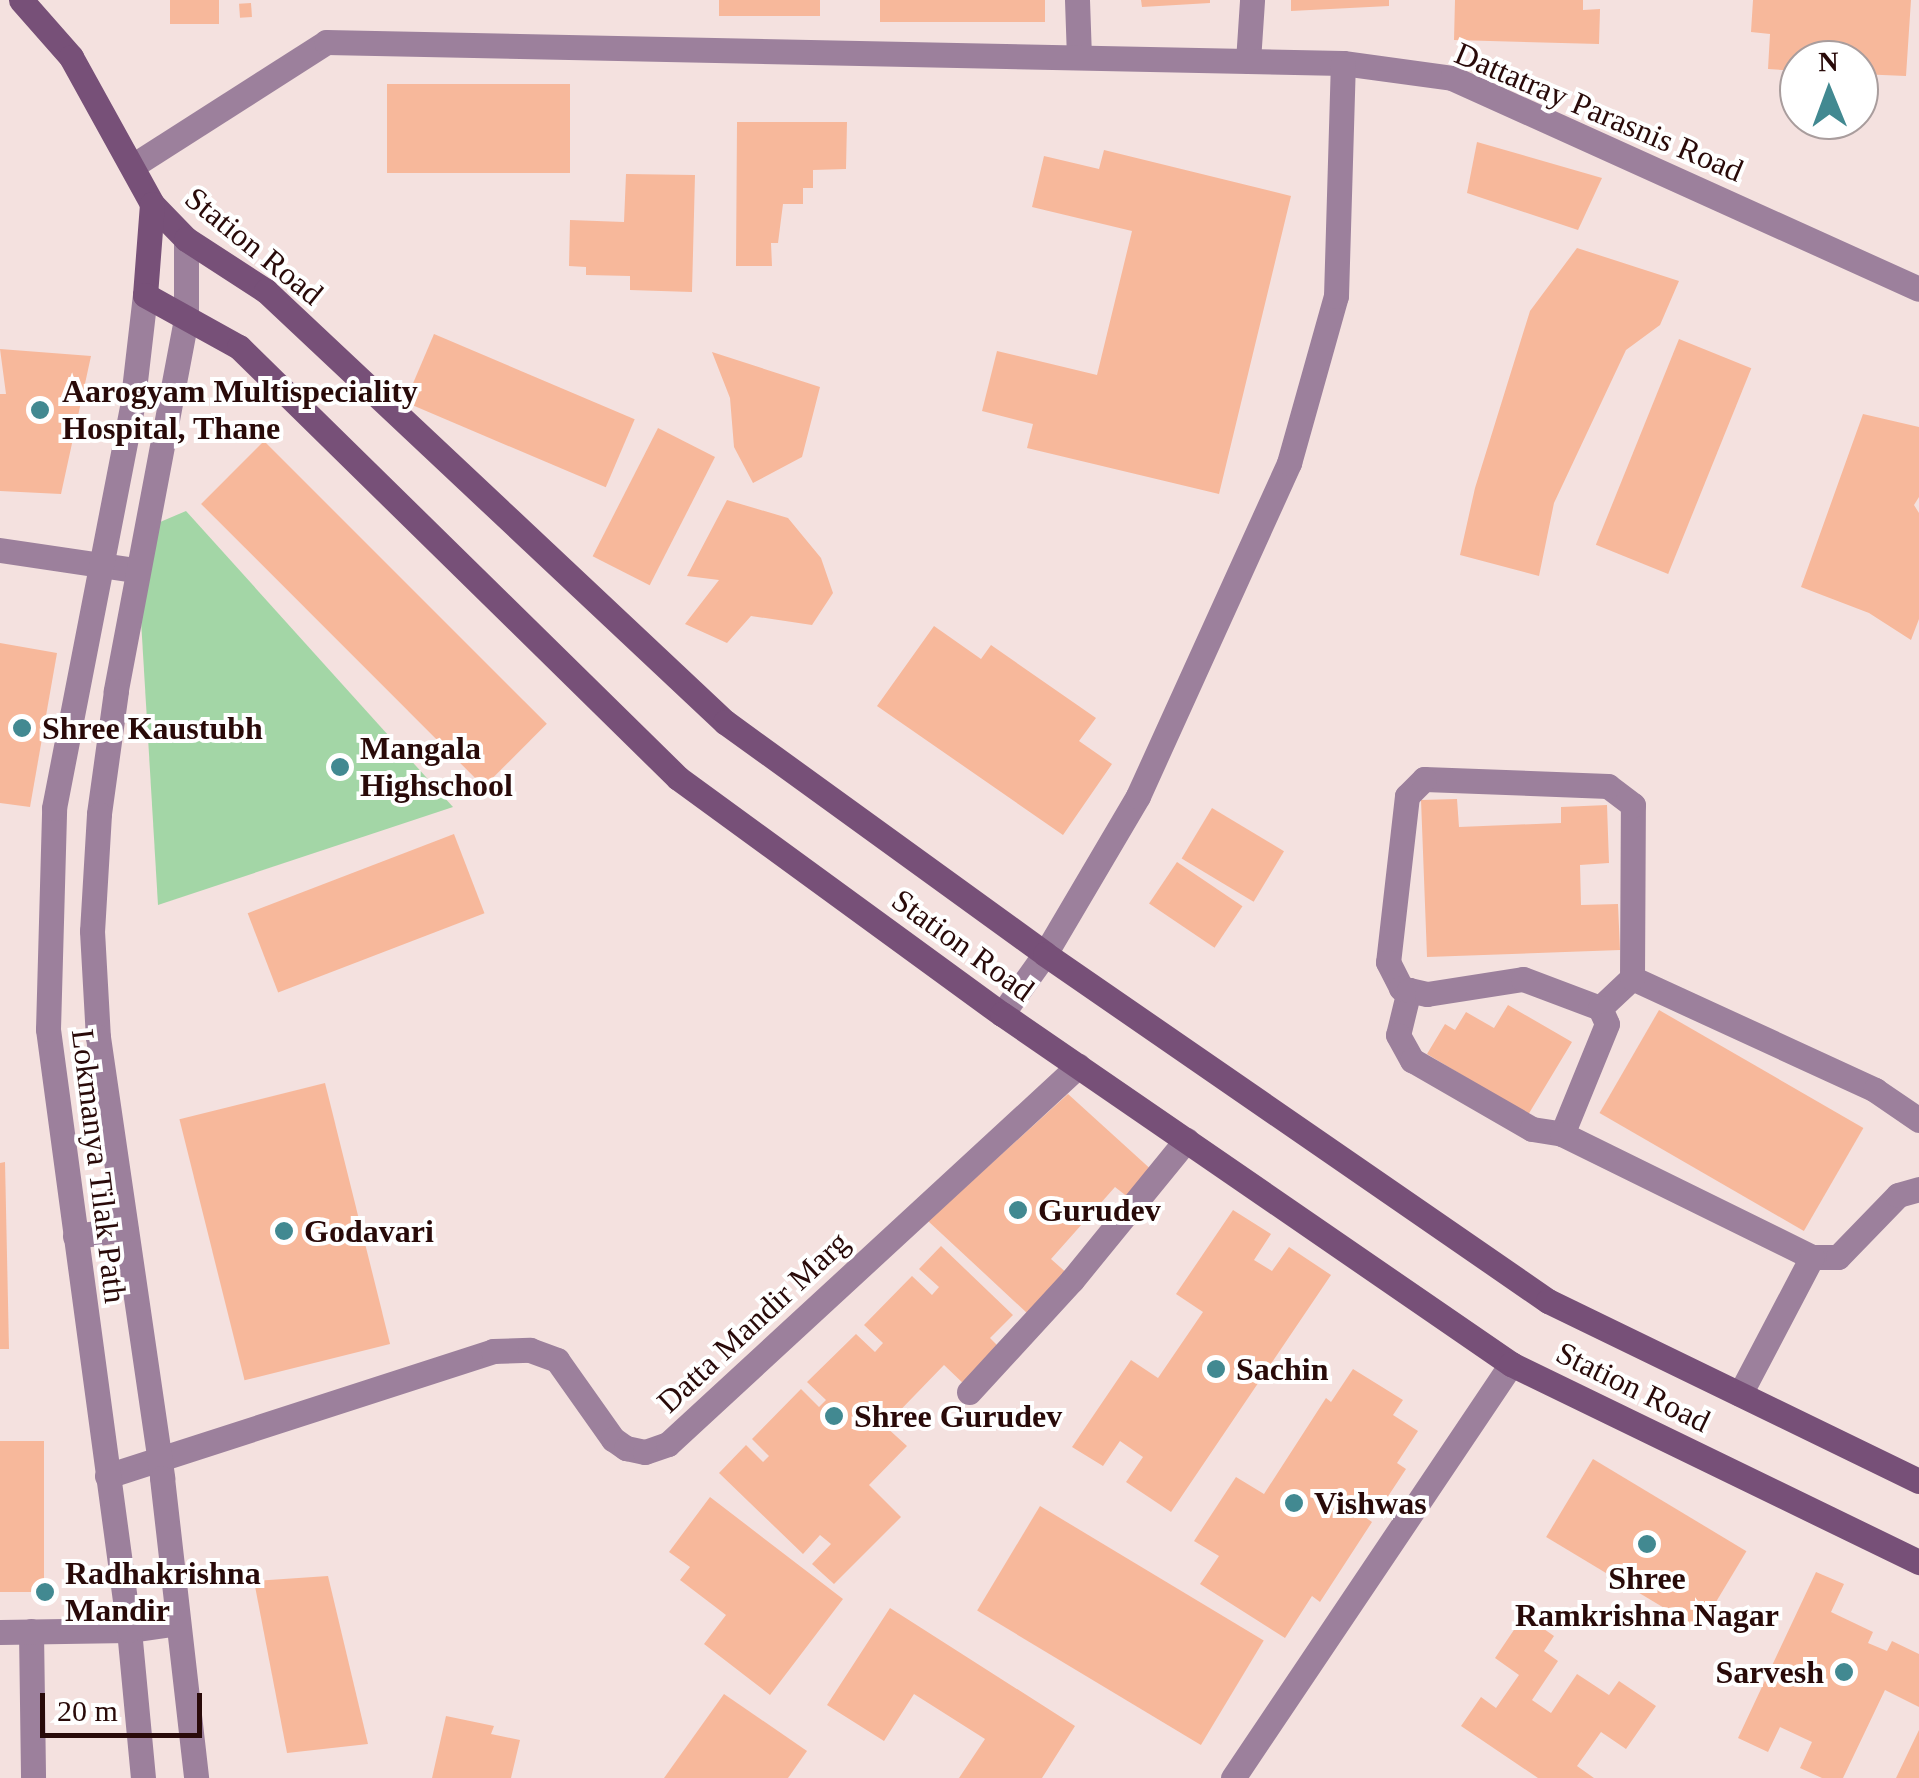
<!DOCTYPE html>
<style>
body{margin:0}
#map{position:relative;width:1919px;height:1778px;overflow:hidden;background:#f4e1df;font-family:"Times New Roman",serif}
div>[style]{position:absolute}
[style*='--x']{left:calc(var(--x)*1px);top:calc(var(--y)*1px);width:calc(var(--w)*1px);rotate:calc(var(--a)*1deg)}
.green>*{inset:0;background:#a3d6a6}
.building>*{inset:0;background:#f7b89b;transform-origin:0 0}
.minor>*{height:25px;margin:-12.5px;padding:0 12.5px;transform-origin:12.5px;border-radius:12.5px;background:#9c809c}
.tertiary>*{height:25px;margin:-12.5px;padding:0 12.5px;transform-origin:12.5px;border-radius:12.5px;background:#9c809c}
.secondary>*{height:25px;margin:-12.5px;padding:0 12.5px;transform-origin:12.5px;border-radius:12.5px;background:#775078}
.dots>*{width:28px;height:28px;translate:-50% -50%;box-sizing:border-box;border:5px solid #fff;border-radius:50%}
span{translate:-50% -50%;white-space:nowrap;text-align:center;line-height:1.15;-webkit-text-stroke:8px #fff;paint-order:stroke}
.street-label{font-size:32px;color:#290a09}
.poi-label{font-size:32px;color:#290a09;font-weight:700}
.left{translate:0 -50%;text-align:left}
.right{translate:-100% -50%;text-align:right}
.north{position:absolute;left:1779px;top:40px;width:100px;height:100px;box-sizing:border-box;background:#fff;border:2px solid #a99d9d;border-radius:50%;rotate:359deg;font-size:28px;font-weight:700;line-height:40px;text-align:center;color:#290a09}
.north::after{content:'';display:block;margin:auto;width:35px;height:45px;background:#428991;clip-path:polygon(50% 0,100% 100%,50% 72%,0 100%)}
.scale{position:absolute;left:40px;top:1693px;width:162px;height:45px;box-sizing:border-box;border:5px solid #290a09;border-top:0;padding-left:12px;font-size:30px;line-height:35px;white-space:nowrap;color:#290a09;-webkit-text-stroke:8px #fff;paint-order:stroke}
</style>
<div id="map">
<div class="green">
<i style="clip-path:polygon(186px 511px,453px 807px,158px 905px,138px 570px,146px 528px)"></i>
</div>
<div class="building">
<i style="left:170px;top:0;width:49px;height:24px"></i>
<i style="left:719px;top:0;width:101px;height:16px"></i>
<i style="left:880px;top:0;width:165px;height:22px"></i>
<i style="clip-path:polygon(1141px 0,1210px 0,1210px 3px,1142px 7px)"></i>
<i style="clip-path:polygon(1291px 0,1389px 0,1389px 6px,1291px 11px)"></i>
<i style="clip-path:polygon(1455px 0,1583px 0,1583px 10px,1600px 9px,1599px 44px,1454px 40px)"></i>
<i style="clip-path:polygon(1753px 0,1911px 0,1906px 76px,1859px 74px,1859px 60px,1799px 60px,1799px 71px,1768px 69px,1770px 34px,1751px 32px)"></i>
<i style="left:251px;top:3px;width:14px;height:12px;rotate:86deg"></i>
<i style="left:387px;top:84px;width:183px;height:89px"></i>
<i style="clip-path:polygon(737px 122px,847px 122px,846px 169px,813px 170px,813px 188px,803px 188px,803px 204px,783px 204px,778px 243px,771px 243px,772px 266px,736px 266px)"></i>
<i style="clip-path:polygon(1477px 142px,1602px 178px,1578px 230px,1467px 193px)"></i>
<i style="clip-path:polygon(1104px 150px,1291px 196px,1219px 494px,1027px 448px,1033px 424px,982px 411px,997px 351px,1097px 375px,1132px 231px,1032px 207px,1044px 156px,1099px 169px)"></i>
<i style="clip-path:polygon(626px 174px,695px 175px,692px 292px,630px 290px,630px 276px,586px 275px,586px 267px,569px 266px,570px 220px,624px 222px)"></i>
<i style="clip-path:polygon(1577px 248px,1679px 281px,1660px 325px,1626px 350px,1554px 503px,1539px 576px,1460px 555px,1475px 488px,1530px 311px)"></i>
<i style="left:434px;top:334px;width:218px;height:74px;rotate:23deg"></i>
<i style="left:1679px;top:339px;width:78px;height:222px;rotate:22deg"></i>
<i style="clip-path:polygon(0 349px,91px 356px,61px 494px,0 491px,0 394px,6px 394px)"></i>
<i style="clip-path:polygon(712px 352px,820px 387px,802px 457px,753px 483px,734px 447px,730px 398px)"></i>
<i style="clip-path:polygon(1863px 414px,1919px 427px,1919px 497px,1914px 505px,1919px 513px,1919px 619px,1911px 640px,1869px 613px,1801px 587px)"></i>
<i style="left:658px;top:428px;width:64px;height:144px;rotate:27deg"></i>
<i style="left:264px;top:441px;width:400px;height:89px;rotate:45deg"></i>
<i style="clip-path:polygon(727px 500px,788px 518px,821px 558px,833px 593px,812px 625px,751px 616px,727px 643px,685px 624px,719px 580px,687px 576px)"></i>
<i style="clip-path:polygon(934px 626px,981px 659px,991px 645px,1096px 718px,1079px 741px,1112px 764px,1063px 835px,877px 706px)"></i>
<i style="clip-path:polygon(0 643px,57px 653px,30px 807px,0 803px)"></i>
<i style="clip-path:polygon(1457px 799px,1459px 827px,1561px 823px,1561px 807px,1607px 805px,1609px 863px,1580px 865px,1581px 905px,1618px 904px,1620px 950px,1427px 957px,1421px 800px)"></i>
<i style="left:1212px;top:808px;width:84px;height:59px;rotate:31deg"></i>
<i style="left:454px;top:834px;width:85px;height:221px;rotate:69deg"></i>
<i style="left:1177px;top:862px;width:79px;height:50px;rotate:34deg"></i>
<i style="clip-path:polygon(1508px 1005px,1572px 1042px,1528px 1115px,1427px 1054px,1445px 1024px,1455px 1030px,1466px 1012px,1494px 1028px)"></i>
<i style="left:1659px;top:1010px;width:236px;height:119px;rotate:30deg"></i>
<i style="left:325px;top:1083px;width:269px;height:150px;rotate:76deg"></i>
<i style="clip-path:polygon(1068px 1094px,1155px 1173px,1129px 1198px,1115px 1187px,1051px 1259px,1069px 1275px,1027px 1313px,928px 1221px)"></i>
<i style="clip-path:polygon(5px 1162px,9px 1349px,0 1349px,0 1163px)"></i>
<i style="clip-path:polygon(1233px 1210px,1271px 1234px,1254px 1260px,1272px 1271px,1289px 1247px,1331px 1275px,1171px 1512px,1126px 1482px,1143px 1457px,1120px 1441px,1103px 1466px,1072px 1447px,1131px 1360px,1158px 1378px,1203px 1312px,1176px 1294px)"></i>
<i style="clip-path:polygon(941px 1246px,1013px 1315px,990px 1338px,1001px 1349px,966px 1386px,944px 1365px,885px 1426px,907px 1446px,869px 1485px,901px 1517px,834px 1584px,812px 1564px,831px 1544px,820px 1535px,803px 1554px,719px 1473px,746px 1445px,763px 1462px,769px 1456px,752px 1439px,801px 1389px,819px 1407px,826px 1400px,807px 1382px,856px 1334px,875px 1352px,883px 1343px,864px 1325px,912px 1276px,932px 1295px,939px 1287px,919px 1269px)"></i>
<i style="clip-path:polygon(1353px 1369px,1403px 1400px,1393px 1415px,1418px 1431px,1397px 1463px,1406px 1469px,1381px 1507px,1371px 1500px,1362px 1515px,1372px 1522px,1320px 1602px,1312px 1596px,1285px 1638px,1200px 1584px,1219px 1556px,1194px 1541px,1236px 1477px,1264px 1494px,1326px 1398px,1331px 1402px)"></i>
<i style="left:0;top:1441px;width:44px;height:151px"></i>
<i style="left:1593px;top:1459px;width:179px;height:91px;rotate:31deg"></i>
<i style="clip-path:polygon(710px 1497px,843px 1599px,770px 1695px,704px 1644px,726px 1615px,680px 1580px,690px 1567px,669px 1552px)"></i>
<i style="left:1040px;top:1506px;width:261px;height:122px;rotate:31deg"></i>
<i style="clip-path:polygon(1816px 1572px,1844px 1584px,1831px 1612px,1873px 1632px,1868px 1643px,1887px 1651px,1892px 1641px,1919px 1654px,1919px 1707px,1885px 1690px,1843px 1778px,1822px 1778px,1800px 1768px,1812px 1742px,1780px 1727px,1768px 1752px,1738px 1738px)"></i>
<i style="clip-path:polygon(328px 1576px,368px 1744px,287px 1753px,254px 1581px)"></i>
<i style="clip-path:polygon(890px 1608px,1075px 1726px,1042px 1778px,959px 1778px,985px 1739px,914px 1694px,884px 1741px,827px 1705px)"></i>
<i style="clip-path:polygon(1524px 1615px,1554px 1636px,1544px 1651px,1558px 1661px,1532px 1700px,1551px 1713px,1577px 1674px,1609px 1695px,1619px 1681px,1656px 1706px,1626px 1749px,1601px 1732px,1577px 1766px,1594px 1778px,1538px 1778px,1461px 1726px,1481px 1697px,1496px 1708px,1519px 1675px,1495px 1658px)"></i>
<i style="clip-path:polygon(724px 1694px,807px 1751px,788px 1778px,664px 1778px)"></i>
<i style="clip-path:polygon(446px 1716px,494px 1726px,491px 1734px,520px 1740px,511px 1778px,432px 1778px)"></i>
<i style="clip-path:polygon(1919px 1730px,1919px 1778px,1896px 1778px)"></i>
</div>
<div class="minor">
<i style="--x:1077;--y:0;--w:56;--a:88"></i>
<i style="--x:1248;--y:61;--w:61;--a:-86.2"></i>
<i style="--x:134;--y:165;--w:228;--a:-32.6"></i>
<i style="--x:326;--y:42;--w:1017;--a:1.18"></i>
<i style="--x:1343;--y:63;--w:110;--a:7.8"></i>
<i style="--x:1452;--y:78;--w:512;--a:24.31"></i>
<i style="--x:0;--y:550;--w:137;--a:8.4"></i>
<i style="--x:1632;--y:978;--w:268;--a:24.7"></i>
<i style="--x:1875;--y:1090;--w:53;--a:34.3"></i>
<i style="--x:1409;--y:990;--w:46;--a:103.7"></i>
<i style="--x:1398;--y:1035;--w:29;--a:61"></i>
<i style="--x:1412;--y:1060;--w:138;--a:29.9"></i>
<i style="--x:1532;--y:1129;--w:30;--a:9"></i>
<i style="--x:1600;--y:1008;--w:44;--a:-43.2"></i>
<i style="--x:1632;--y:978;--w:173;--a:-89.7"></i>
<i style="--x:1633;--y:805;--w:31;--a:-143"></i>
<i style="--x:1608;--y:786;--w:184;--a:-177.8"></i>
<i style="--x:1424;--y:779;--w:24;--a:135"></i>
<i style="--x:1407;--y:796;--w:167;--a:96.5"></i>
<i style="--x:1388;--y:962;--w:29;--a:63"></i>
<i style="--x:1401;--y:988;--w:8;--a:14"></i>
<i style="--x:1409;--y:990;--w:18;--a:13"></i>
<i style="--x:1427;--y:994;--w:97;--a:-8.9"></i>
<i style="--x:1523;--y:979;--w:82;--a:20.6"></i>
<i style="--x:1600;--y:1008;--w:17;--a:66"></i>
<i style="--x:1607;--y:1024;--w:119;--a:112.2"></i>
<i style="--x:1562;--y:1134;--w:279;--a:26.2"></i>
<i style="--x:1812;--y:1257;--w:26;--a:0"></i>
<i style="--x:1838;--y:1257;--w:86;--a:-45.9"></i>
<i style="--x:1898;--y:1195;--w:22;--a:-16"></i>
<i style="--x:1002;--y:1014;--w:74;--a:-54.4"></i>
<i style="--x:1045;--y:954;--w:183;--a:-59.5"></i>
<i style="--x:1138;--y:796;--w:366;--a:-65.6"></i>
<i style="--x:1289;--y:463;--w:173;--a:-74.3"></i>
<i style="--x:1336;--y:296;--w:233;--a:-88.3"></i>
<i style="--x:969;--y:1392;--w:152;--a:-47.4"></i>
<i style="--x:1072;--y:1280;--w:181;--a:-50.8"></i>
<i style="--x:1740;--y:1394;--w:155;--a:-62.3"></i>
<i style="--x:107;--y:1476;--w:406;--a:-17.9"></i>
<i style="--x:493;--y:1351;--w:37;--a:-2"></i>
<i style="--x:530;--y:1350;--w:29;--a:20"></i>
<i style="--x:557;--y:1360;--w:97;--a:54.7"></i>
<i style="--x:613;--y:1439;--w:16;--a:35"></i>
<i style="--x:626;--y:1448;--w:19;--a:12"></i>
<i style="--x:645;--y:1452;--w:24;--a:-19"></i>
<i style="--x:668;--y:1444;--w:558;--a:-42.67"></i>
<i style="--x:31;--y:1631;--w:147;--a:89.2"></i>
<i style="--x:0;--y:1632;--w:129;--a:-0.9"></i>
<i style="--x:129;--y:1630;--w:49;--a:-8.1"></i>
<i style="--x:1233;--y:1778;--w:499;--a:-56.1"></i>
</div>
<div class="tertiary">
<i style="--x:186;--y:239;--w:80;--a:90"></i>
<i style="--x:186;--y:319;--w:379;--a:100.7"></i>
<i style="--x:116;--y:691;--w:124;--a:97.9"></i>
<i style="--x:99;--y:814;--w:117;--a:93.4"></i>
<i style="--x:92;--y:931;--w:106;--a:86.8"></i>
<i style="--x:98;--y:1037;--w:446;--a:81.7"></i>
<i style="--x:162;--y:1478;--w:302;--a:83.5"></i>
<i style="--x:75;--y:1236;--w:51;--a:-7.8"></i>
<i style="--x:143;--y:1778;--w:149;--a:-95.4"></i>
<i style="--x:129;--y:1630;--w:606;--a:-97.68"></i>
<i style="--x:48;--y:1029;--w:221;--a:-88.4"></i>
<i style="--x:54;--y:808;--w:409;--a:-79"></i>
<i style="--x:132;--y:407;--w:113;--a:-83.4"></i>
</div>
<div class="secondary">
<i style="--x:21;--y:0;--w:76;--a:48.7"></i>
<i style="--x:71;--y:57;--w:168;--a:61.1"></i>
<i style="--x:152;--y:204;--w:49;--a:45.8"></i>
<i style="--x:186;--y:239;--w:95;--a:33"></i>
<i style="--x:266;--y:291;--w:630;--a:43.2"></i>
<i style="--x:725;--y:722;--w:395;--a:35.9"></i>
<i style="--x:1045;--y:954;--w:611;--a:34.6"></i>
<i style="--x:1548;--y:1301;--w:412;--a:25.9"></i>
<i style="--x:152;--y:204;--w:91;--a:94.4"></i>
<i style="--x:145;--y:295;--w:107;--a:29"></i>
<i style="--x:239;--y:347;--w:615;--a:44.47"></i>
<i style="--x:678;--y:778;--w:401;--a:36.1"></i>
<i style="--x:1002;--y:1014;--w:618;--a:34.51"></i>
<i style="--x:1511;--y:1364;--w:454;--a:25.9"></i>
</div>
<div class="dots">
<i style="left:40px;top:410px;background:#428991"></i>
<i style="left:22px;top:728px;background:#428991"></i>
<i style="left:340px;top:767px;background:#428991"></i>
<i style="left:1018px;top:1210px;background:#428991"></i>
<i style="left:284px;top:1231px;background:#428991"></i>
<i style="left:1216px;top:1369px;background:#428991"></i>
<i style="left:834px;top:1416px;background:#428991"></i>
<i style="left:1294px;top:1503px;background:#428991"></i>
<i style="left:1647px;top:1544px;background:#428991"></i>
<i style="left:45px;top:1592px;background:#428991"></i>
<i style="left:1844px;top:1672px;background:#428991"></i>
</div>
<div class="street-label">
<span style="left:1599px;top:112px;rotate:23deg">Dattatray Parasnis Road</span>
<span style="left:254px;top:246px;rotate:39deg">Station Road</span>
<span style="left:963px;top:945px;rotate:36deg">Station Road</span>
<span style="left:99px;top:1166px;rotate:83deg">Lokmanya Tilak Path</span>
<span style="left:753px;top:1322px;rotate:-43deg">Datta Mandir Marg</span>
<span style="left:1633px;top:1387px;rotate:26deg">Station Road</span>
</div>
<div class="poi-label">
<span class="left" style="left:62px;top:410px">Aarogyam Multispeciality<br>Hospital, Thane</span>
<span class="left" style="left:42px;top:728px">Shree Kaustubh</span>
<span class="left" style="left:360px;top:767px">Mangala<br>Highschool</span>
<span class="left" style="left:1038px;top:1210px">Gurudev</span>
<span class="left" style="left:304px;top:1231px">Godavari</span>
<span class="left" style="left:1236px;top:1369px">Sachin</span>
<span class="left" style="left:854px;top:1416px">Shree Gurudev</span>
<span class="left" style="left:1314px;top:1503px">Vishwas</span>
<span class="left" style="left:65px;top:1592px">Radhakrishna<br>Mandir</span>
<span style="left:1647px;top:1597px">Shree<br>Ramkrishna Nagar</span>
<span class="right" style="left:1824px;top:1672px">Sarvesh</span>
</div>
<div class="north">N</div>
<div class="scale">20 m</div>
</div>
